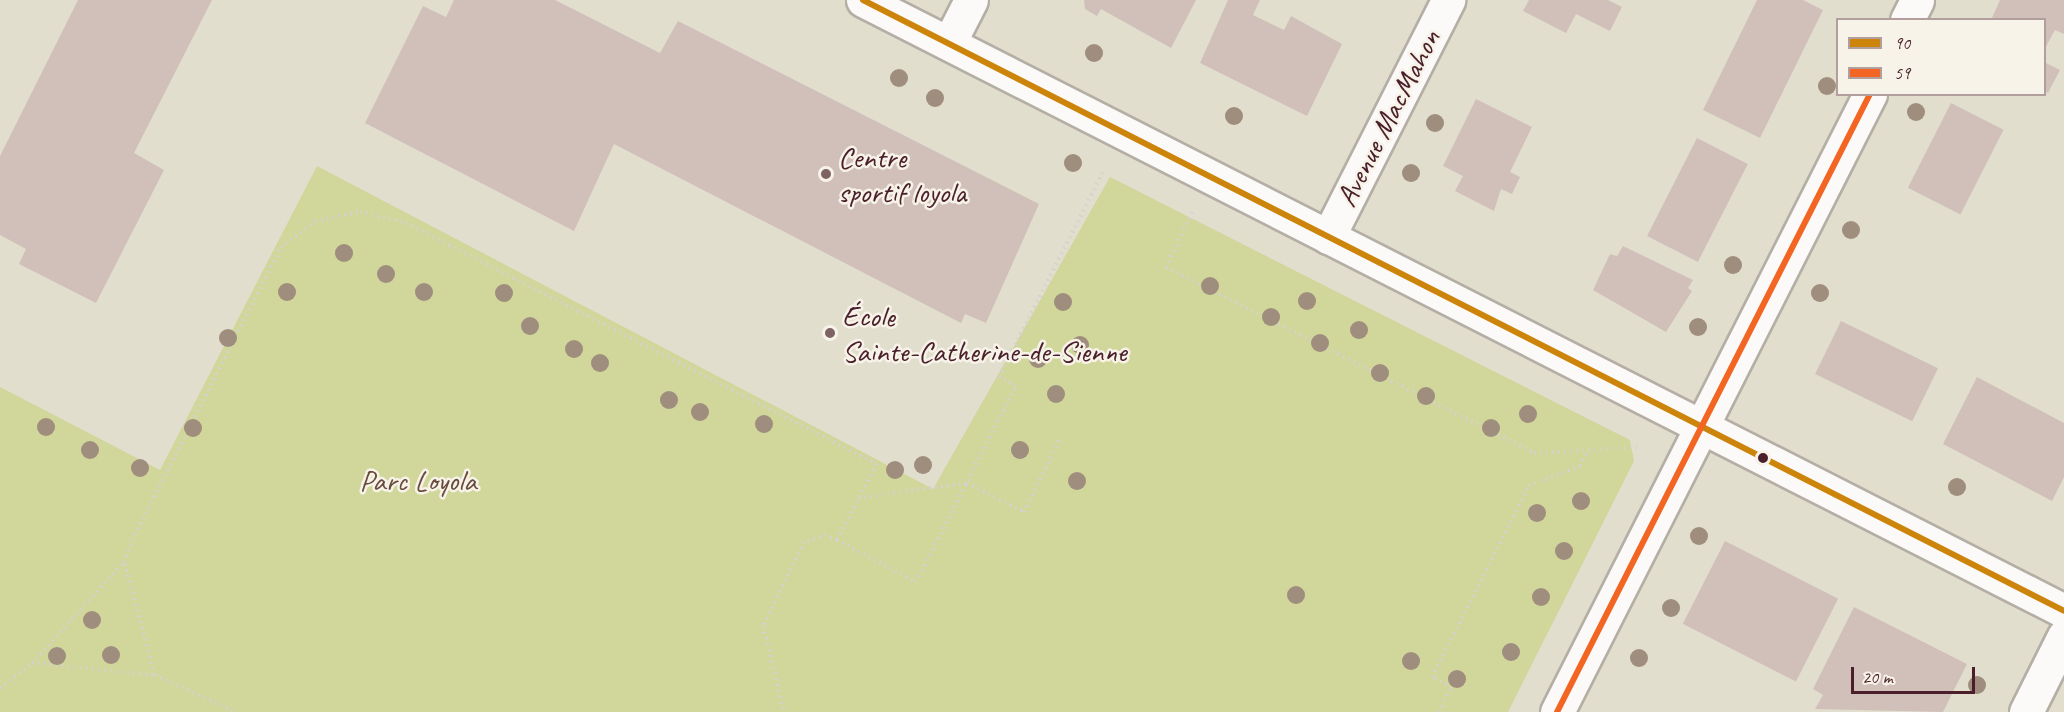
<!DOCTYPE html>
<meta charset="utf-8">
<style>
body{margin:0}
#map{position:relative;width:2064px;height:712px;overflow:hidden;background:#e2dece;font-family:Caveat,sans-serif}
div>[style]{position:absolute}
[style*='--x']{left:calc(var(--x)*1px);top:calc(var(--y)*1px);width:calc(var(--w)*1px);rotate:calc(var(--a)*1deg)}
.green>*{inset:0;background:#d1d69b}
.building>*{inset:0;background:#d1c0b9;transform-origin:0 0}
.path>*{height:4px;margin-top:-2px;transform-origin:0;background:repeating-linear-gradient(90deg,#d4d1ce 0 1.5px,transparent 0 6px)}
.roads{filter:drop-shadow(2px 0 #b4aea5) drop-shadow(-2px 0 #b4aea5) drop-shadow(0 2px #b4aea5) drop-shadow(0 -2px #b4aea5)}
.minor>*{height:33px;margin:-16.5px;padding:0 16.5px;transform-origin:16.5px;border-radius:16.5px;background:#fbfaf8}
.bus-1>*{height:6px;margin:-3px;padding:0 3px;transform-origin:3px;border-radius:3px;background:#cc840b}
.bus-2>*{height:6px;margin:-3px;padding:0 3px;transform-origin:3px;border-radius:3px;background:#f26522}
.trees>*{width:18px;height:18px;margin:-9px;border-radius:50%;background:#9f8d7e}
.dots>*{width:16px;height:16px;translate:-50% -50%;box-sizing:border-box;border:3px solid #f7f3e8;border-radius:50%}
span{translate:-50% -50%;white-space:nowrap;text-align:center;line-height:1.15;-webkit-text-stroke:5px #f7f3e8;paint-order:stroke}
.street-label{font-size:30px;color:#4a1f2b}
.poi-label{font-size:30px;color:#4a1f2b}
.left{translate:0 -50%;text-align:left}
.park-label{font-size:30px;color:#684b3c}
.legend{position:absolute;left:1836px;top:18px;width:210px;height:78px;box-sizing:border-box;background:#f7f3e8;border:2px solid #b29e9c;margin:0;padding:8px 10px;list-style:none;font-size:18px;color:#4a1f2b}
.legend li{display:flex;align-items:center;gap:12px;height:30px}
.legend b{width:30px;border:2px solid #b29e9c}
.scale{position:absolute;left:1851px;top:667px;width:124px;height:27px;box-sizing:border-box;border:3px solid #4a1f2b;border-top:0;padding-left:8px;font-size:18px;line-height:21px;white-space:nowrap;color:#4a1f2b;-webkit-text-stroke:4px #f7f3e8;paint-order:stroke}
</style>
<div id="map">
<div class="green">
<i style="clip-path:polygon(317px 166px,933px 489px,1110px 177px,1630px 440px,1634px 461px,1508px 712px,0 712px,0 387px,160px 470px)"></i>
</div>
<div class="building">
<i style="clip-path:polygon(78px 0,212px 0,134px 153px,164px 170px,96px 303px,19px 264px,26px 249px,0 235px,0 156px)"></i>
<i style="clip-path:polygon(454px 0,555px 0,660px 53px,678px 21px,1039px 204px,986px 323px,965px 314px,961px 323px,614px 144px,574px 231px,365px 123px,423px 6px,446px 17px)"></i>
<i style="clip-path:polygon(1084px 0,1196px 0,1171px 48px,1101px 9px,1097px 16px,1085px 9px)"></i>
<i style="clip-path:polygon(1228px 0,1260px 0,1253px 15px,1284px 30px,1291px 16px,1342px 44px,1307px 116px,1200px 63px)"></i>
<i style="clip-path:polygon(1529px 0,1608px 0,1622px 7px,1610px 31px,1576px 14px,1566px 33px,1523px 11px)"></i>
<i style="clip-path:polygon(1757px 0,1803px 0,1823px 10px,1760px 138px,1703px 110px)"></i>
<i style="clip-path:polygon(2000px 0,2064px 0,2064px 34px,2055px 30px,2044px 50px,2044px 20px,1991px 20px)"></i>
<i style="clip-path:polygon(2044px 62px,2060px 70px,2048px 93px,2044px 91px)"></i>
<i style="clip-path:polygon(1476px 99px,1532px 127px,1510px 172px,1520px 177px,1512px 194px,1501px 189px,1494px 211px,1455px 191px,1463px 176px,1443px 166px)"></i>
<i style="left:1951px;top:103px;width:59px;height:95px;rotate:27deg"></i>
<i style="left:1697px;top:138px;width:57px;height:110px;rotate:27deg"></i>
<i style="clip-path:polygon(1623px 246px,1693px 280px,1688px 288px,1692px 291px,1666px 332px,1593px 290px,1610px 254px,1617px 256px)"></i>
<i style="left:1841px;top:321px;width:108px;height:59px;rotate:26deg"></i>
<i style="clip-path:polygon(1977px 377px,2064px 423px,2064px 477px,2052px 501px,1943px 444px)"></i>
<i style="left:1725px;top:541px;width:127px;height:93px;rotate:27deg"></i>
<i style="clip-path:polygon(1854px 607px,1967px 664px,1943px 712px,1815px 709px,1823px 695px,1813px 689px)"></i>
</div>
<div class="path">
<i style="--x:1192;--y:212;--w:61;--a:115.3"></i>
<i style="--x:1166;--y:267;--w:412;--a:26.8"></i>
<i style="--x:1534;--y:453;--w:106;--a:-3.2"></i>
<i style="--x:858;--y:498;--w:110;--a:-7.8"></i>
<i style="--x:967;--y:483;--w:64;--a:27"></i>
<i style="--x:1024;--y:512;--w:82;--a:-64.1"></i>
<i style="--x:837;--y:540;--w:89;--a:28"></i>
<i style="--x:916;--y:582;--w:220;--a:-63"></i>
<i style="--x:1016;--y:386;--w:19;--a:-152"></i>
<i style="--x:999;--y:377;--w:234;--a:-63.1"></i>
<i style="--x:32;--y:663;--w:137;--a:-47.7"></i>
<i style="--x:155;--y:675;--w:117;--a:-105.3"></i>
<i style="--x:124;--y:562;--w:23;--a:-70"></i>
<i style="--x:132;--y:540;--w:329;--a:-63"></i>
<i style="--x:281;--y:247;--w:43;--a:-37.4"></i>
<i style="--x:315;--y:221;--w:46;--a:-11.3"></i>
<i style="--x:360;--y:212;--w:47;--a:13.4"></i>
<i style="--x:406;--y:223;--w:529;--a:27.1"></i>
<i style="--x:877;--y:464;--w:86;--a:117.8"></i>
<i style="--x:837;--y:540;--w:12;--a:-156"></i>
<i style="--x:826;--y:535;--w:23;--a:162"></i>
<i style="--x:804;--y:542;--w:93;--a:116"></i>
<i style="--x:763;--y:626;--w:89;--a:76.3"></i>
<i style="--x:0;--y:688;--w:41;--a:-38"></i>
<i style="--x:32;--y:663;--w:124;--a:5.6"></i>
<i style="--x:155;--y:675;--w:89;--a:24.6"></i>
<i style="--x:1439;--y:712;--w:28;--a:-63"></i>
<i style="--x:1452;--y:687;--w:22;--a:-153"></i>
<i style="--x:1432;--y:677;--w:214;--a:-63.1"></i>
<i style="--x:1529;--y:486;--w:55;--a:-21.4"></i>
<i style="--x:1580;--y:466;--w:18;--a:-63"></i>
</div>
<div class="roads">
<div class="minor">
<i style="--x:863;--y:0;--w:1347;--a:26.96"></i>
<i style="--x:1907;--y:20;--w:22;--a:-63"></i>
<i style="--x:949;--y:43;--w:48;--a:-62.9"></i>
<i style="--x:1328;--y:237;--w:266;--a:-63.1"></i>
<i style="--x:1557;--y:712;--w:693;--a:-63.14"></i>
<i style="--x:2026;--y:712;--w:85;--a:-63.4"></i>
</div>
</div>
<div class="bus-1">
<i style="--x:863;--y:0;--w:1347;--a:26.96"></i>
</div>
<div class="bus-2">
<i style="--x:1557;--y:712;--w:693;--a:-63.14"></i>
</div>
<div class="trees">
<i style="left:1094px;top:53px"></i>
<i style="left:899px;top:78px"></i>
<i style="left:1827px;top:86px"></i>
<i style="left:935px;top:98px"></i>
<i style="left:1916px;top:112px"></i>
<i style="left:1234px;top:116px"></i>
<i style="left:1435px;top:123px"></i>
<i style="left:1073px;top:163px"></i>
<i style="left:1411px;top:173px"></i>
<i style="left:1851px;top:230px"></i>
<i style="left:344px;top:253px"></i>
<i style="left:1733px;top:265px"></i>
<i style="left:386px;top:274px"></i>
<i style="left:1210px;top:286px"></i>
<i style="left:287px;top:292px"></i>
<i style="left:424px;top:292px"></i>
<i style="left:504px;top:293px"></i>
<i style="left:1820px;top:293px"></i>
<i style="left:1307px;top:301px"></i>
<i style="left:1063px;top:302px"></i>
<i style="left:1271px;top:317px"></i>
<i style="left:530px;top:326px"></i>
<i style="left:1698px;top:327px"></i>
<i style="left:1359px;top:330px"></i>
<i style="left:228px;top:338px"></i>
<i style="left:1320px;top:343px"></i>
<i style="left:1080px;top:345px"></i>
<i style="left:574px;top:349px"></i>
<i style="left:1038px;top:359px"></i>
<i style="left:600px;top:363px"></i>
<i style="left:1380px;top:373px"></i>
<i style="left:1056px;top:394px"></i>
<i style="left:1426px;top:396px"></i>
<i style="left:669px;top:400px"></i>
<i style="left:700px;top:412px"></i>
<i style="left:1528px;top:414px"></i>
<i style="left:764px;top:424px"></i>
<i style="left:46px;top:427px"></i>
<i style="left:193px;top:428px"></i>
<i style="left:1491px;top:428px"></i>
<i style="left:90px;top:450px"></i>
<i style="left:1020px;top:450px"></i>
<i style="left:923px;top:465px"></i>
<i style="left:140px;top:468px"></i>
<i style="left:895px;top:470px"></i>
<i style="left:1077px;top:481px"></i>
<i style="left:1957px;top:487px"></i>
<i style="left:1581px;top:501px"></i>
<i style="left:1537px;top:513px"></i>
<i style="left:1699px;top:536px"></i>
<i style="left:1564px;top:551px"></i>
<i style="left:1296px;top:595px"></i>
<i style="left:1541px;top:597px"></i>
<i style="left:1671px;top:608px"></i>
<i style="left:92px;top:620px"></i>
<i style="left:1511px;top:652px"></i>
<i style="left:111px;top:655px"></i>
<i style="left:57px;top:656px"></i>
<i style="left:1639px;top:658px"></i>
<i style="left:1411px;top:661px"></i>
<i style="left:1457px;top:679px"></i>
<i style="left:1977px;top:685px"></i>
</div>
<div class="dots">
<i style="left:826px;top:174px;background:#7f6264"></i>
<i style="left:830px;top:333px;background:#7f6264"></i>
<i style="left:1763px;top:458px;background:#4a1f2b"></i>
</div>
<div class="street-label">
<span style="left:1388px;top:118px;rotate:-63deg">Avenue MacMahon</span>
</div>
<div class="poi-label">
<span class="left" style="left:838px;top:174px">Centre<br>sportif loyola</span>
<span class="left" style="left:842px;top:333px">École<br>Sainte-Catherine-de-Sienne</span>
</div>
<div class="park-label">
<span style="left:418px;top:480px">Parc Loyola</span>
</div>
<ul class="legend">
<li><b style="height:8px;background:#cc840b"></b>90</li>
<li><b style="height:8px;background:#f26522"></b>59</li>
</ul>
<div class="scale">20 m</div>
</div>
